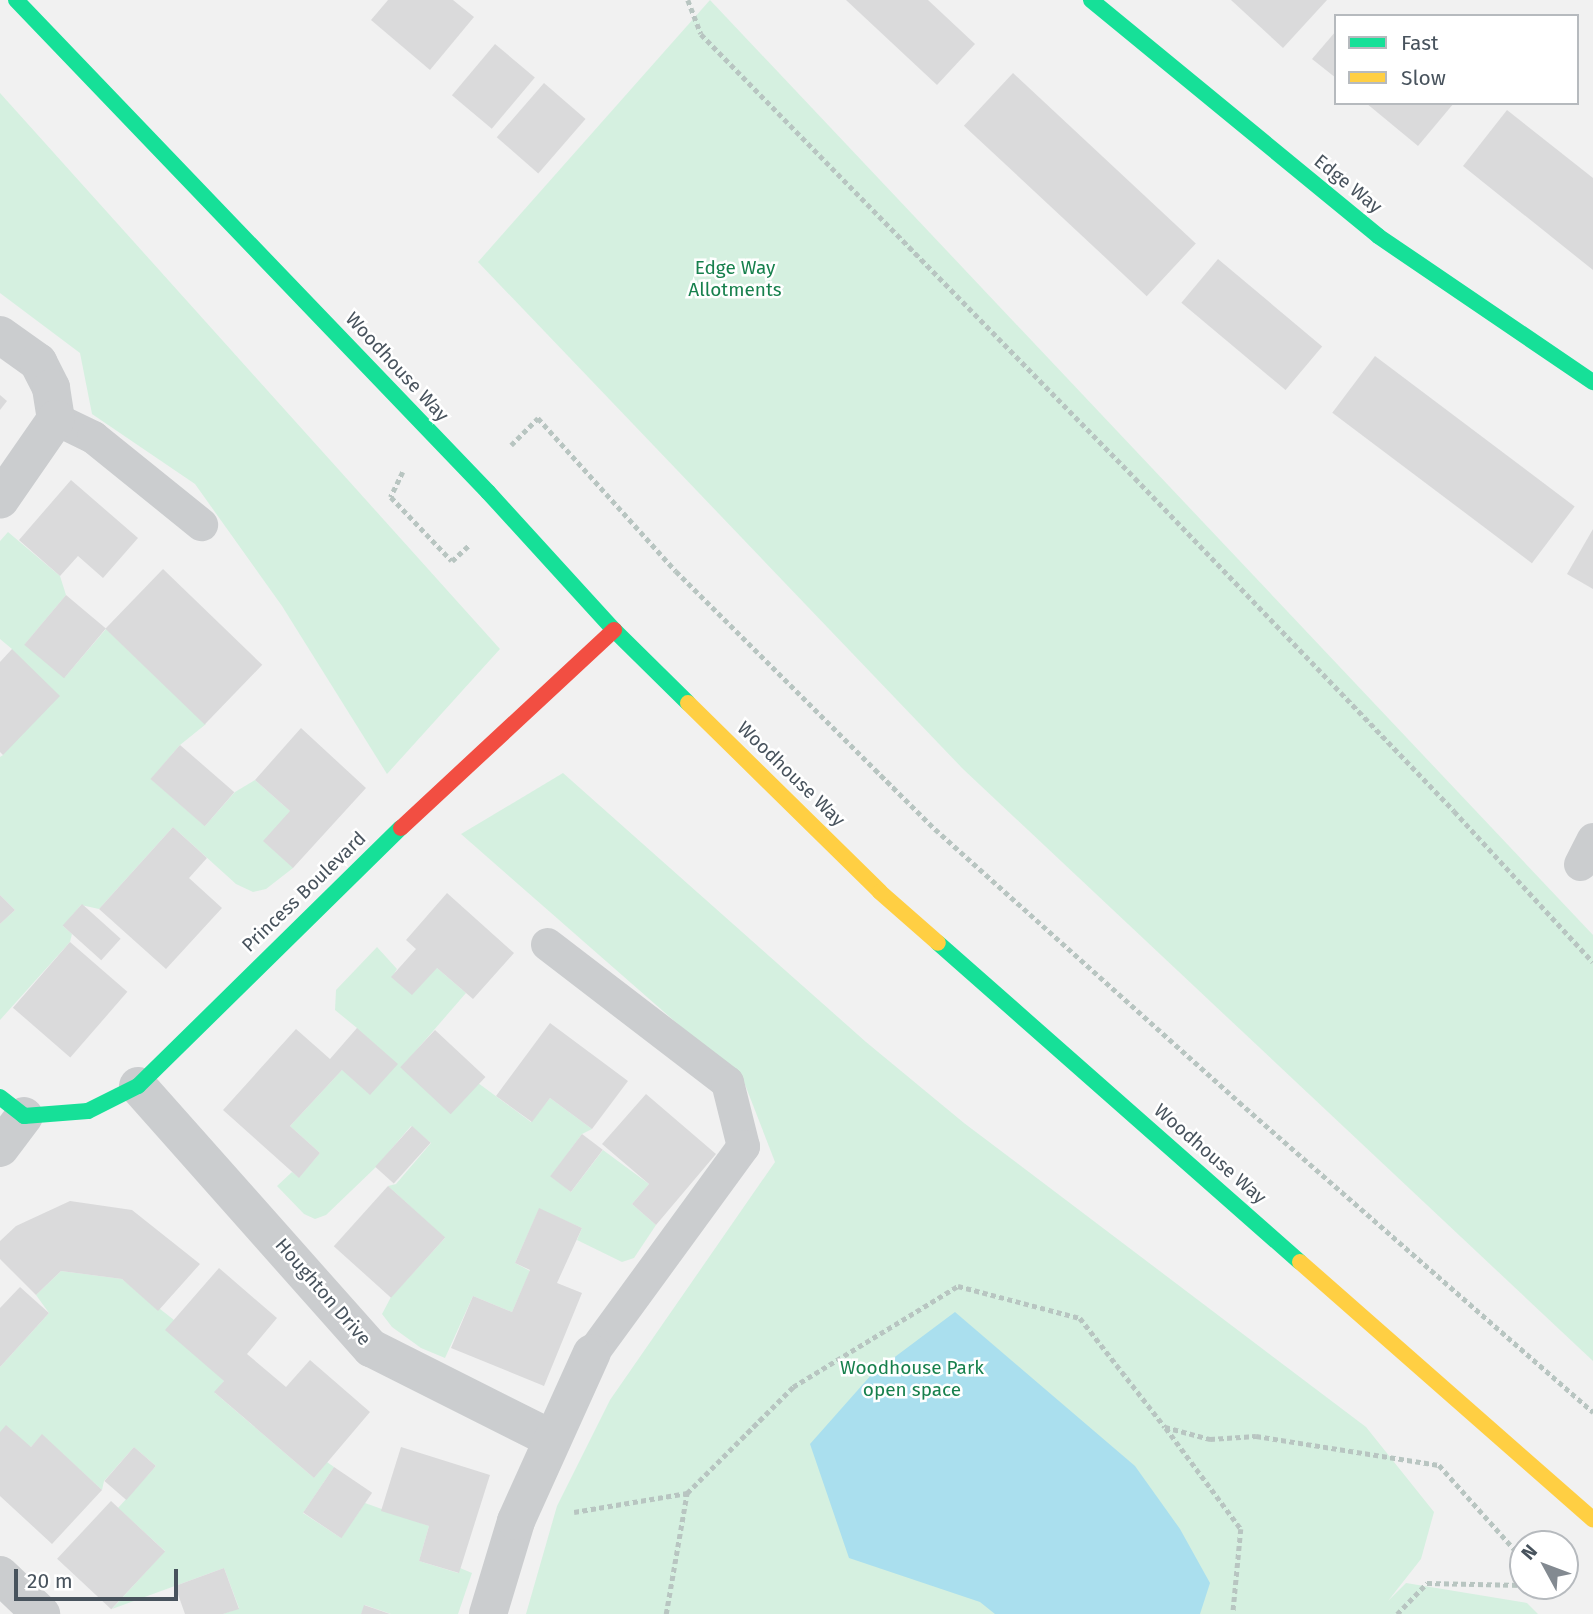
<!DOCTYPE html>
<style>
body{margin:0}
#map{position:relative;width:1593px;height:1614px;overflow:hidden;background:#f1f1f1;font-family:"Fira Sans",sans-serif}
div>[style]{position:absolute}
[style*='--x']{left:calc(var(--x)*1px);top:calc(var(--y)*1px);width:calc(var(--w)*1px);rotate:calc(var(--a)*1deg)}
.green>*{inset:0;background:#d5f0e0}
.water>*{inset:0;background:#aadfee}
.building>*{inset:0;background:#dadadb;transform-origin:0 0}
.path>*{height:4.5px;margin-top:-2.25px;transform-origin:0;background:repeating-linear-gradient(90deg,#b8c5c1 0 5px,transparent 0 8.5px)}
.lane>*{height:33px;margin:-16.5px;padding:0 16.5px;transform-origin:16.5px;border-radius:16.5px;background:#cbcdcf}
.street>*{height:38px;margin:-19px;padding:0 19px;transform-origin:19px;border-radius:19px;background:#cbcdcf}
.fast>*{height:16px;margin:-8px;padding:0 8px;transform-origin:8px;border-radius:8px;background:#16e098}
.slow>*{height:16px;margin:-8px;padding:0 8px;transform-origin:8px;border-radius:8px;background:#ffcf43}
.jam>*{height:16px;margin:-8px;padding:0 8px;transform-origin:8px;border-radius:8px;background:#f24e42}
span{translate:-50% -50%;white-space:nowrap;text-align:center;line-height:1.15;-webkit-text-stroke:5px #fff;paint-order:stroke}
.street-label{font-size:19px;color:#48535d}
.park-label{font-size:19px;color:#17804d}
.legend{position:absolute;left:1334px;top:14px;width:245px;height:91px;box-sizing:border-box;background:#fff;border:2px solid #b6babe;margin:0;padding:9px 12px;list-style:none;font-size:21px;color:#48535d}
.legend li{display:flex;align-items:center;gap:14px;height:35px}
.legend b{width:35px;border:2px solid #b6babe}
.north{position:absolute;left:1509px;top:1530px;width:70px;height:70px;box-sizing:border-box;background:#fff;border:2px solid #b6babe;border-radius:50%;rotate:311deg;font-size:19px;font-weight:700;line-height:28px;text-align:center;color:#48535d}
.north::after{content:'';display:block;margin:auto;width:24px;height:32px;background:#838a91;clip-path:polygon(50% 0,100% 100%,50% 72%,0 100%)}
.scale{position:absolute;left:14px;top:1569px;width:164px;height:32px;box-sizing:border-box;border:4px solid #48535d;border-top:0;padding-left:9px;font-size:21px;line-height:24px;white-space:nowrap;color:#48535d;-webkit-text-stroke:5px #fff;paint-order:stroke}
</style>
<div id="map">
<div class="green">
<i style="clip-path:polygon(710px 0,1593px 935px,1593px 1361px,963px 769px,478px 262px)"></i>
<i style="clip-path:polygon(0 93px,500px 649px,387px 774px,282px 606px,195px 484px,92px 414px,80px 353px,0 293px)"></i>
<i style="clip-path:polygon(8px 532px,60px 576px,66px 595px,25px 644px,65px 677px,106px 629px,206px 724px,180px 745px,151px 779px,205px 826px,235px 792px,255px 780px,290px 811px,293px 868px,266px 889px,253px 892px,236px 884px,173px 827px,99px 909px,81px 905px,63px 926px,72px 934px,70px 942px,0 1020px,0 924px,15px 910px,0 895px,0 757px,3px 755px,12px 649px,0 639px,0 541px)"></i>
<i style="clip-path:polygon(563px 773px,866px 1042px,964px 1123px,1366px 1427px,1434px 1512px,1421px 1559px,1388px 1601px,1406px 1583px,1527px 1603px,1538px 1614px,526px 1614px,557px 1506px,610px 1400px,775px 1162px,744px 1082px,461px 834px)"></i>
<i style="clip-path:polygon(377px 947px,397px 969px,392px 977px,437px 968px,466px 993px,401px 1068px,478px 1083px,531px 1122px,550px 1098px,592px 1129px,582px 1134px,551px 1176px,571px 1192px,603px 1150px,649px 1184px,632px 1204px,656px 1225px,634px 1258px,622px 1262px,577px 1240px,582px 1228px,539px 1209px,515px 1263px,530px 1271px,512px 1312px,473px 1296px,445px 1358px,421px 1348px,392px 1327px,382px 1314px,391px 1297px,445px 1238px,388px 1186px,396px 1184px,431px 1143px,411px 1126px,376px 1167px,326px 1215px,315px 1219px,304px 1214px,277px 1186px,292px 1172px,299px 1177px,320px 1153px,290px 1126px,342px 1070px,357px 1028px,335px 1010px,336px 990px)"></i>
<i style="clip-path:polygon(61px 1271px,122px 1279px,174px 1320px,224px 1381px,215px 1393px,314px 1478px,327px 1462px,334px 1467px,303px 1513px,341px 1538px,365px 1503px,429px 1526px,419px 1561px,458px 1573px,460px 1568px,472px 1573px,458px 1614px,391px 1614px,365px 1605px,361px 1614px,223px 1614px,239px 1608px,224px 1568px,112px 1609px,165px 1551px,118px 1508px,156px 1466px,134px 1447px,104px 1481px,102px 1490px,42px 1435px,31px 1447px,0 1432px,0 1367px,49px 1313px,36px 1295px)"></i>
</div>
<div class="water">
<i style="clip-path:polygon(955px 1312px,1135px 1466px,1180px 1529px,1210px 1583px,1200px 1614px,995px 1614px,980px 1602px,849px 1558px,810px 1444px,872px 1374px)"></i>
</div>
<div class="building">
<i style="clip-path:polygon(388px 0,453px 0,474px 17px,430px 70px,371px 20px)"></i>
<i style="clip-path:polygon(846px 0,928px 0,975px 44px,937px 85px)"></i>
<i style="clip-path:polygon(1231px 0,1327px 0,1283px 48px)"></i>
<i style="clip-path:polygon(1336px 31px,1336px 78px,1312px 59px)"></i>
<i style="left:495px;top:44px;width:52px;height:67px;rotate:40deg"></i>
<i style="left:1013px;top:73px;width:250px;height:72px;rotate:43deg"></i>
<i style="left:544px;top:83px;width:55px;height:72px;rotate:41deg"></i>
<i style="clip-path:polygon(1366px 103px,1454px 103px,1418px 146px)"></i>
<i style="clip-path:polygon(1507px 110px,1593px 178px,1593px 270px,1463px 166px)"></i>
<i style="left:1218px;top:259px;width:136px;height:57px;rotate:40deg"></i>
<i style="left:1375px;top:356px;width:250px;height:71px;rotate:37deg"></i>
<i style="clip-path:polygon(0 395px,7px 401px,0 410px)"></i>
<i style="clip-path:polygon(71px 480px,138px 538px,103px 578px,78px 556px,60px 576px,19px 540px)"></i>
<i style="clip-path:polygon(1593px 529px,1593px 589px,1567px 574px)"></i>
<i style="left:163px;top:569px;width:138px;height:83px;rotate:44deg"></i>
<i style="left:66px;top:595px;width:52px;height:65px;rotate:40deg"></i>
<i style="clip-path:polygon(12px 649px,60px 696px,3px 755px,0 752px,0 662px)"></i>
<i style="clip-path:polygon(301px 728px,366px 788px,293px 868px,263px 841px,290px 811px,255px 780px)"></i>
<i style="left:180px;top:745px;width:72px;height:45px;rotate:41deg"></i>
<i style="clip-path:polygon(173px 827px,207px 858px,189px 878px,222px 908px,166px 969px,99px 909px)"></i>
<i style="clip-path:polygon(447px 893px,514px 953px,473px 999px,437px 968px,412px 995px,391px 977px,416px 949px,406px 940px)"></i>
<i style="clip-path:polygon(0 895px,15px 910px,0 924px)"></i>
<i style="left:82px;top:904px;width:52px;height:29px;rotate:42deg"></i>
<i style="left:70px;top:942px;width:76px;height:87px;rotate:41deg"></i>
<i style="clip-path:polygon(550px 1023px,628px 1081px,592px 1129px,550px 1098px,532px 1122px,496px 1096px)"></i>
<i style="clip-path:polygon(357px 1028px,398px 1064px,370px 1095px,342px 1070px,290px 1126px,320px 1153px,299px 1178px,223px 1110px,296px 1029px,330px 1059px)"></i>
<i style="left:435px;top:1030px;width:69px;height:51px;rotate:43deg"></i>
<i style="clip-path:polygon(646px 1094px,716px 1154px,656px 1225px,632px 1204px,649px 1184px,602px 1144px)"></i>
<i style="left:412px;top:1126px;width:25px;height:55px;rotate:42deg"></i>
<i style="left:582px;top:1134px;width:26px;height:53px;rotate:37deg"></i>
<i style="left:388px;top:1186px;width:77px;height:81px;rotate:42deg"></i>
<i style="clip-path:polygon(70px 1201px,132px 1210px,200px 1264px,158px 1311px,122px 1279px,61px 1271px,36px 1295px,0 1259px,0 1241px,16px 1226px)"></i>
<i style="clip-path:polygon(539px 1208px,582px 1228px,557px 1283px,582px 1293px,544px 1386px,451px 1348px,473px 1296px,512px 1312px,530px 1270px,515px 1263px)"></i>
<i style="clip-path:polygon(219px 1268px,277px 1318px,247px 1354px,286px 1387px,310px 1360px,370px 1412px,314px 1478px,214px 1392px,224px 1381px,165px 1330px)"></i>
<i style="clip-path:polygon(20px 1287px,49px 1313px,0 1367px,0 1308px)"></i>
<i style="clip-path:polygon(6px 1425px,31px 1447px,42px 1434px,102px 1490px,52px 1544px,0 1496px,0 1432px)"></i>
<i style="left:134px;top:1447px;width:29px;height:45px;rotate:41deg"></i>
<i style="clip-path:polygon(401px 1447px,490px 1475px,459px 1573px,419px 1561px,429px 1526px,381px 1511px)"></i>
<i style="left:334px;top:1467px;width:46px;height:55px;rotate:34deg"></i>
<i style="left:111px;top:1501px;width:74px;height:79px;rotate:43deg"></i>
<i style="clip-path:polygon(224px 1568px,239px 1609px,223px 1614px,185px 1614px,175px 1586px)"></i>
<i style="clip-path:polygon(364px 1605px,390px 1614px,361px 1614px)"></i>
</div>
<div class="path">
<i style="--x:688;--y:0;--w:36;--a:69"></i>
<i style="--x:701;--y:34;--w:621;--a:45.65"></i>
<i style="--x:1135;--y:478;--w:461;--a:46.2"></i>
<i style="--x:1454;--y:811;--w:205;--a:47.4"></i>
<i style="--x:511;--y:445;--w:38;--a:-45"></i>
<i style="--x:538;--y:418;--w:206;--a:48"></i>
<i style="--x:676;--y:571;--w:366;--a:44.9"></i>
<i style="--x:935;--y:829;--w:409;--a:41.9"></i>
<i style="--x:1239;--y:1102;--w:471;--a:41.2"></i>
<i style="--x:403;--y:472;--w:28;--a:116"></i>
<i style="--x:391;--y:497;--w:88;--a:46.4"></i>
<i style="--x:452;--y:561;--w:25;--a:-43"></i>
<i style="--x:1166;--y:1428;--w:126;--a:53.4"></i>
<i style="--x:1241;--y:1529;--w:85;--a:95.4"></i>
<i style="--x:574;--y:1512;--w:115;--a:-9.5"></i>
<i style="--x:666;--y:1614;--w:123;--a:-80.2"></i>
<i style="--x:687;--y:1493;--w:150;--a:-45"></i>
<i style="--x:793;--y:1387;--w:193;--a:-31.5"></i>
<i style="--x:958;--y:1286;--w:126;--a:14.7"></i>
<i style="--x:1080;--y:1318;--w:138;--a:52.1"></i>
<i style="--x:1165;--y:1427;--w:47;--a:14.9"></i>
<i style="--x:1210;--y:1439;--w:46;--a:-3.7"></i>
<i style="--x:1256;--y:1436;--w:185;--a:9"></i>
<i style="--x:1439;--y:1465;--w:126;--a:48.2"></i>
<i style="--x:1397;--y:1614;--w:43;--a:-45.9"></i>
<i style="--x:1427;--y:1583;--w:96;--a:1.2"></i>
</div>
<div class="lane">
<i style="--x:56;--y:419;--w:41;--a:25.9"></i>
<i style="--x:93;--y:437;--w:139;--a:38.9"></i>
<i style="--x:1580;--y:864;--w:28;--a:-63"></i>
<i style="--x:547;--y:944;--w:227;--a:37.5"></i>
<i style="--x:727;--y:1082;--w:66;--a:76"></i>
<i style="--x:743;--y:1146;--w:256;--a:126.1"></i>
</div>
<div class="street">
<i style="--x:0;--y:335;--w:47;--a:35.4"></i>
<i style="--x:38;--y:362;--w:29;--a:63"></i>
<i style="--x:51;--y:388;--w:31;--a:81"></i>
<i style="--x:56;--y:419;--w:98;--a:124.7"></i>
<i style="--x:138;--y:1086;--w:351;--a:48.4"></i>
<i style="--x:371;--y:1348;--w:203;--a:26.7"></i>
<i style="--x:0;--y:1148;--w:40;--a:-53"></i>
<i style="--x:0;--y:1575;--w:57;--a:43.6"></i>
<i style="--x:488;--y:1614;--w:97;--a:-73.2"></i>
<i style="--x:516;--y:1521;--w:184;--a:-65.7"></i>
</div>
<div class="fast">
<i style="--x:16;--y:0;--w:682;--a:46.19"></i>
<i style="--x:488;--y:492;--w:187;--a:47.6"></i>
<i style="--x:614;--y:630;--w:104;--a:44.6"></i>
<i style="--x:1091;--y:0;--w:372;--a:39.4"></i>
<i style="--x:1378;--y:236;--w:260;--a:34.2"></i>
<i style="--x:938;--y:943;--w:482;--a:41.4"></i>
<i style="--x:0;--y:1097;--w:31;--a:38"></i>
<i style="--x:24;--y:1116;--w:64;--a:-4.5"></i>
<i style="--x:88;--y:1111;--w:56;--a:-26.6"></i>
<i style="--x:138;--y:1086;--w:368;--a:-44.5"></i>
</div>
<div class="slow">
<i style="--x:688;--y:703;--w:269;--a:44.5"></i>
<i style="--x:880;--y:892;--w:77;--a:41.3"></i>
<i style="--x:1300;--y:1262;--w:390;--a:41.3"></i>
</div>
<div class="jam">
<i style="--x:401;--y:828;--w:291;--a:-42.9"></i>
</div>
<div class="street-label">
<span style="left:1348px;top:184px;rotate:39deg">Edge Way</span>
<span style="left:397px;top:367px;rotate:47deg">Woodhouse Way</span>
<span style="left:791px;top:774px;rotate:44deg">Woodhouse Way</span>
<span style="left:304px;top:892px;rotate:-44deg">Princess Boulevard</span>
<span style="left:1210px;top:1154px;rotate:41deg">Woodhouse Way</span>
<span style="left:323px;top:1292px;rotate:49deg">Houghton Drive</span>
</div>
<div class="park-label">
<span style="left:735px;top:279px">Edge Way<br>Allotments</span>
<span style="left:912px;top:1379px">Woodhouse Park<br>open space</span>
</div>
<ul class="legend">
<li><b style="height:9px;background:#16e098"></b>Fast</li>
<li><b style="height:9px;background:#ffcf43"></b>Slow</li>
</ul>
<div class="north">N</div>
<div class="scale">20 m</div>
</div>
